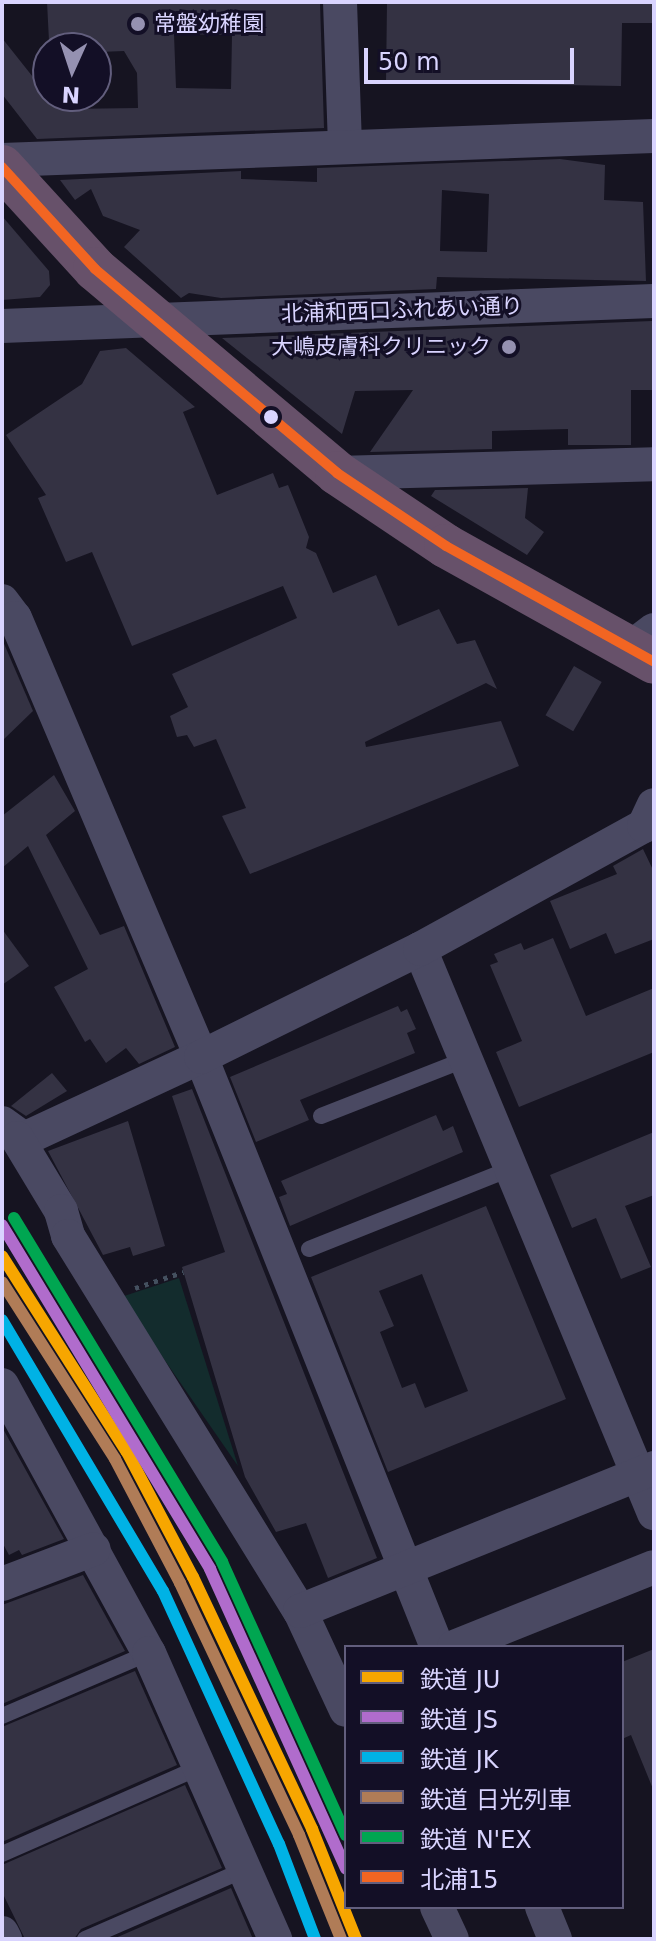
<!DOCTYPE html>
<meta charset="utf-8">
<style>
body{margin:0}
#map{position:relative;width:656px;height:1941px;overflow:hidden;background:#161421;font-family:"DejaVu Sans","Noto Sans JP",sans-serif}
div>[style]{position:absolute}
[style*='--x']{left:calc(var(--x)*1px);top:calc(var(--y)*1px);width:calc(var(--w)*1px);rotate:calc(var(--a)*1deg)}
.green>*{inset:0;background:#132c2d}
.building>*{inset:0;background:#343243;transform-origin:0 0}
.path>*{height:5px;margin-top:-2.5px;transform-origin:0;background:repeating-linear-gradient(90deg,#44505f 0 4px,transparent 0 10px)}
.lane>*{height:16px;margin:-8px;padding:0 8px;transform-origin:8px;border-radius:8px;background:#4a4962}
.street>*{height:34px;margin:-17px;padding:0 17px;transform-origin:17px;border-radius:17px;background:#4a4962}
.highway>*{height:44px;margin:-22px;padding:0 22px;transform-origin:22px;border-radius:22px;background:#67516a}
.bus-1>*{height:10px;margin:-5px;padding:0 5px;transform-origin:5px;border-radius:5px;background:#f26522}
.rail-1>*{height:12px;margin:-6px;padding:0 6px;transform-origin:6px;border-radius:6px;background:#f7a600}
.rail-2>*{height:12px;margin:-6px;padding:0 6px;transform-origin:6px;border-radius:6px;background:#b06ccc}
.rail-3>*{height:12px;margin:-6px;padding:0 6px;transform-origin:6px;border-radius:6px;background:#00b2e5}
.rail-4>*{height:12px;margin:-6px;padding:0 6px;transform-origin:6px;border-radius:6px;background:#b07c57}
.rail-5>*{height:12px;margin:-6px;padding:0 6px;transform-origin:6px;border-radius:6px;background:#00a651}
.dots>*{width:22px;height:22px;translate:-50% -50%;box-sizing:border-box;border:4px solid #130f26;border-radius:50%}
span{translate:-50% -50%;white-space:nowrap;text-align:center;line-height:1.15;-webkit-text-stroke:6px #130f26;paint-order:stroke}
.poi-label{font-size:22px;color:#d9d4ff}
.left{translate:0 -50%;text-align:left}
.right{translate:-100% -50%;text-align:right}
.street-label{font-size:22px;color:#d9d4ff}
.frame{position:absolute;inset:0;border:4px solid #d9d4ff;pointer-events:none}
.legend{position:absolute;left:344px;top:1645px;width:280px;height:264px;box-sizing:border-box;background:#130f26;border:2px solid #625e7d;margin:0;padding:10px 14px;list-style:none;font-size:24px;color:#d9d4ff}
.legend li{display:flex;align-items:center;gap:16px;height:40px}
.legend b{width:40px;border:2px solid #625e7d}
.north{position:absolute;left:32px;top:32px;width:80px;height:80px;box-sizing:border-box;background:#130f26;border:2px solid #625e7d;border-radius:50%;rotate:183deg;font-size:22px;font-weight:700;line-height:32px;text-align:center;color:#d9d4ff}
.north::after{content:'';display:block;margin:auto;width:28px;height:36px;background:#9591b1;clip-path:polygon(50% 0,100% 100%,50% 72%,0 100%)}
.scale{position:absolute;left:364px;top:48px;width:210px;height:36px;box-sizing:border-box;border:4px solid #d9d4ff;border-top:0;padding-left:10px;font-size:24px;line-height:28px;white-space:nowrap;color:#d9d4ff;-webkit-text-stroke:6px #130f26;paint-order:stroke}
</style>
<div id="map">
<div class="green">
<i style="clip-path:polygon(179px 1278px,238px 1466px,121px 1297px)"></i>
</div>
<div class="building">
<i style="clip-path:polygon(evenodd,47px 2px,320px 3px,324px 128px,37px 139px,2px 94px,2px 38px,48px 96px,67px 109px,138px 108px,137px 73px,124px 51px,99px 52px,94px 40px,49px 41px,47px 2px,174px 34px,232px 35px,231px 89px,176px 88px,174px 34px)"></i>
<i style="clip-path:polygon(387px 2px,654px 2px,654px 23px,622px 23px,621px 86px,386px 82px)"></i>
<i style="clip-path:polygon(evenodd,560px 159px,605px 165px,604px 200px,643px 202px,646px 281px,437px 277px,436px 289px,221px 298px,189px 293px,181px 298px,124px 247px,140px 230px,103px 216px,91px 189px,75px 200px,60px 180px,241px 171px,241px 179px,317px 182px,317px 168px,560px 159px,442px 190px,489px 194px,487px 252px,440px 251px,442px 190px)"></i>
<i style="clip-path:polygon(2px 216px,49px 271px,50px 285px,40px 297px,2px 300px)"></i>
<i style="clip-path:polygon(652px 321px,654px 390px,631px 390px,631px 445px,568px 445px,568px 429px,492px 431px,492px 449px,370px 452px,413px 390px,355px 391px,342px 434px,222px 338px)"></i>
<i style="clip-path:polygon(126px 348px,195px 407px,183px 412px,217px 495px,273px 473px,279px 488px,288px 485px,309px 537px,306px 548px,316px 553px,333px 593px,376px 575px,398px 626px,439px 609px,457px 644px,475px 640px,497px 689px,486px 683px,365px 742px,366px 747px,501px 721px,519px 766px,250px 874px,222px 816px,246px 808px,216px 739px,194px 747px,187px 735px,177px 737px,170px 716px,188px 707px,172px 674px,297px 618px,283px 586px,132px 646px,92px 552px,66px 562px,38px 498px,46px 495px,6px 435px,82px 384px,100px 351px)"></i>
<i style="clip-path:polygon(528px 488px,525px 518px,544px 532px,527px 555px,431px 496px,435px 490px)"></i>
<i style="clip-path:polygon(2px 639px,33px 711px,2px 741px)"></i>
<i style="left:574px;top:666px;width:32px;height:57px;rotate:30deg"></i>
<i style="clip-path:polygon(54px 775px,75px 811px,46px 835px,100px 935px,124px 926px,175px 1047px,139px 1064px,126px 1048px,106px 1063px,90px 1039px,85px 1042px,54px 987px,88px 969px,28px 846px,2px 868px,2px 816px)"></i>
<i style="clip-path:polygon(643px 849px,654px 872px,654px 939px,615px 954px,606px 933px,570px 949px,550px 901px,617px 874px,613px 866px)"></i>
<i style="clip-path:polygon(2px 929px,29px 966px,2px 985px)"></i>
<i style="clip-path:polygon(553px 938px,586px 1016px,654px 988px,654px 1052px,519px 1107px,496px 1052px,522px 1041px,490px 965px,498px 962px,494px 954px,521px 943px,524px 950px)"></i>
<i style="clip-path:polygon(398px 1006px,401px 1012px,407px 1009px,416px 1029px,407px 1033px,415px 1053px,300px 1100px,309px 1120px,256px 1142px,230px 1077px)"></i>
<i style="clip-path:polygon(52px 1073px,67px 1091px,26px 1116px,11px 1106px)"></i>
<i style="clip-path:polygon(192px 1089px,377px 1558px,328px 1578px,306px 1523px,276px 1532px,245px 1477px,182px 1267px,225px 1252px,172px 1096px)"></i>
<i style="clip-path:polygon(436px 1115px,443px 1131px,453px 1126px,463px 1152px,290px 1226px,279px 1197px,287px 1194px,281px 1181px)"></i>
<i style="clip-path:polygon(128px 1121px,165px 1246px,133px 1256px,130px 1247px,103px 1255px,48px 1151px)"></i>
<i style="clip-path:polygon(654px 1132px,654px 1195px,625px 1206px,651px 1267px,621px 1279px,596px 1218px,572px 1228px,550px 1175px)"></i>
<i style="clip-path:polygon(evenodd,486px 1206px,566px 1399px,388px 1472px,311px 1277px,486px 1206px,422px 1274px,468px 1391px,425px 1408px,415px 1383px,402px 1388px,380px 1332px,394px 1326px,379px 1291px,422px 1274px)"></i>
<i style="clip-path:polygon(2px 1427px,64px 1539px,22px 1555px,19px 1550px,9px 1555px,2px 1542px)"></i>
<i style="clip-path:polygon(83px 1575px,125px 1651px,2px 1704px,2px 1605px)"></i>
<i style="clip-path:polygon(654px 1649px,654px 1789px,653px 1789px,631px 1735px,622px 1739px,622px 1662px)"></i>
<i style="clip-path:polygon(135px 1671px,177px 1765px,2px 1842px,2px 1727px)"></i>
<i style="clip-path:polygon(185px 1785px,222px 1868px,81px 1929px,74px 1939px,25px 1939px,2px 1892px,2px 1865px)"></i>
<i style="clip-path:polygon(231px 1888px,253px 1939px,113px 1939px)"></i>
</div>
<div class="path">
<i style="--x:135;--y:1288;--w:51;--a:-18.4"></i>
</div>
<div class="lane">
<i style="--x:321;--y:1116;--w:154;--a:-21.4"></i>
<i style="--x:309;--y:1249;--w:216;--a:-21.7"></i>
<i style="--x:2;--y:1716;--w:160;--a:-23.2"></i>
<i style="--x:2;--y:1854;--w:216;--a:-23.7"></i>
<i style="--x:85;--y:1939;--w:176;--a:-23.5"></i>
</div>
<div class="street">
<i style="--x:340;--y:2;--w:144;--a:88"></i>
<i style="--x:2;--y:160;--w:652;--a:-2.11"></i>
<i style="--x:2;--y:326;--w:652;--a:-2.2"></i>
<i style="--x:337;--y:473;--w:317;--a:-1.6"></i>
<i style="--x:2;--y:601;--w:21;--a:53"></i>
<i style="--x:15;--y:618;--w:477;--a:67"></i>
<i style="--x:201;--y:1057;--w:635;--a:68.2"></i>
<i style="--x:630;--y:648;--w:30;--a:-37"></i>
<i style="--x:420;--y:949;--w:611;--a:67.47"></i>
<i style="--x:2;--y:1123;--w:27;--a:36"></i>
<i style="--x:24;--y:1139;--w:195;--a:-24.9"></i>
<i style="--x:201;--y:1057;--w:244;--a:-26.3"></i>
<i style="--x:420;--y:949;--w:256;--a:-28.8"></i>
<i style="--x:644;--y:826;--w:23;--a:-65"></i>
<i style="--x:17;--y:1138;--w:85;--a:58.9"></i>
<i style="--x:61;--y:1211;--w:26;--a:74"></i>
<i style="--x:68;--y:1236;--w:441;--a:58.3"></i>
<i style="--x:300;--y:1611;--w:109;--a:65.1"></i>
<i style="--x:2;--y:1385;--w:306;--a:61.3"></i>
<i style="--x:149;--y:1653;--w:313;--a:66.2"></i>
<i style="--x:2;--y:1584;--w:98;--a:-20.8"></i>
<i style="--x:300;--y:1611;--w:382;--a:-22"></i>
<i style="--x:454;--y:1647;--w:215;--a:-21.8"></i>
<i style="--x:437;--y:1907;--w:35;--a:65"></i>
<i style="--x:542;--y:1907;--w:35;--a:68"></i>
<i style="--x:2;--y:1933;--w:7;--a:63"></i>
</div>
<div class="highway">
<i style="--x:2;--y:167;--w:138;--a:47.6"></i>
<i style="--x:95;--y:269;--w:317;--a:40.1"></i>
<i style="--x:337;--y:473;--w:131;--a:33.8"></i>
<i style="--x:446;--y:546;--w:238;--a:29.1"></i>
</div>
<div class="bus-1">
<i style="--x:2;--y:167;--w:138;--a:47.6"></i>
<i style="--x:95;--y:269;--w:317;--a:40.1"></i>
<i style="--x:337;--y:473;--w:131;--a:33.8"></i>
<i style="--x:446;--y:546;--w:238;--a:29.1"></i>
</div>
<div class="rail-1">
<i style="--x:2;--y:1256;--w:232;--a:57.5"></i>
<i style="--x:127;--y:1452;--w:141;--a:62.2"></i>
<i style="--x:193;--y:1577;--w:279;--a:64.7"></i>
<i style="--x:312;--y:1829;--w:118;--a:68.2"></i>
</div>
<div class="rail-2">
<i style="--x:2;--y:1225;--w:402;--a:58.8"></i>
<i style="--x:210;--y:1569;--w:329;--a:65.6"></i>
</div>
<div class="rail-3">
<i style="--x:2;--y:1320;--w:315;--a:59.3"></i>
<i style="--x:163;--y:1591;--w:278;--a:65.4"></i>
<i style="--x:279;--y:1844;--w:102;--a:69.2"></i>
</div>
<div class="rail-4">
<i style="--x:2;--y:1282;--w:210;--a:57.4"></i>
<i style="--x:115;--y:1459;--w:140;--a:62.3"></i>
<i style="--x:180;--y:1583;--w:279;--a:64.7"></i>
<i style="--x:299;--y:1835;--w:112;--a:68"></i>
</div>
<div class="rail-5">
<i style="--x:14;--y:1218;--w:402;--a:58.8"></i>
<i style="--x:222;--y:1562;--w:300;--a:65.6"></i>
</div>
<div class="dots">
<i style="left:138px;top:24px;background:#9591b1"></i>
<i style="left:509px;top:347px;background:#9591b1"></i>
<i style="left:271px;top:417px;background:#d9d4ff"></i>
</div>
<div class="poi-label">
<span class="left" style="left:154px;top:24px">常盤幼稚園</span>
<span class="right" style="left:491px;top:347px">大嶋皮膚科クリニック</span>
</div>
<div class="street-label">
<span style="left:402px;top:310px;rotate:-2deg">北浦和西口ふれあい通り</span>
</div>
<div class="frame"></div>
<ul class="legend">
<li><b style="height:10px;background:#f7a600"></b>鉄道 JU</li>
<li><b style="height:10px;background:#b06ccc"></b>鉄道 JS</li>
<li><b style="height:10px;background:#00b2e5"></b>鉄道 JK</li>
<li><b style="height:10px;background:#b07c57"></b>鉄道 日光列車</li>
<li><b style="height:10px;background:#00a651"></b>鉄道 N'EX</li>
<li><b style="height:10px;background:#f26522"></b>北浦15</li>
</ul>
<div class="north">N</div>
<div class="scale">50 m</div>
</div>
